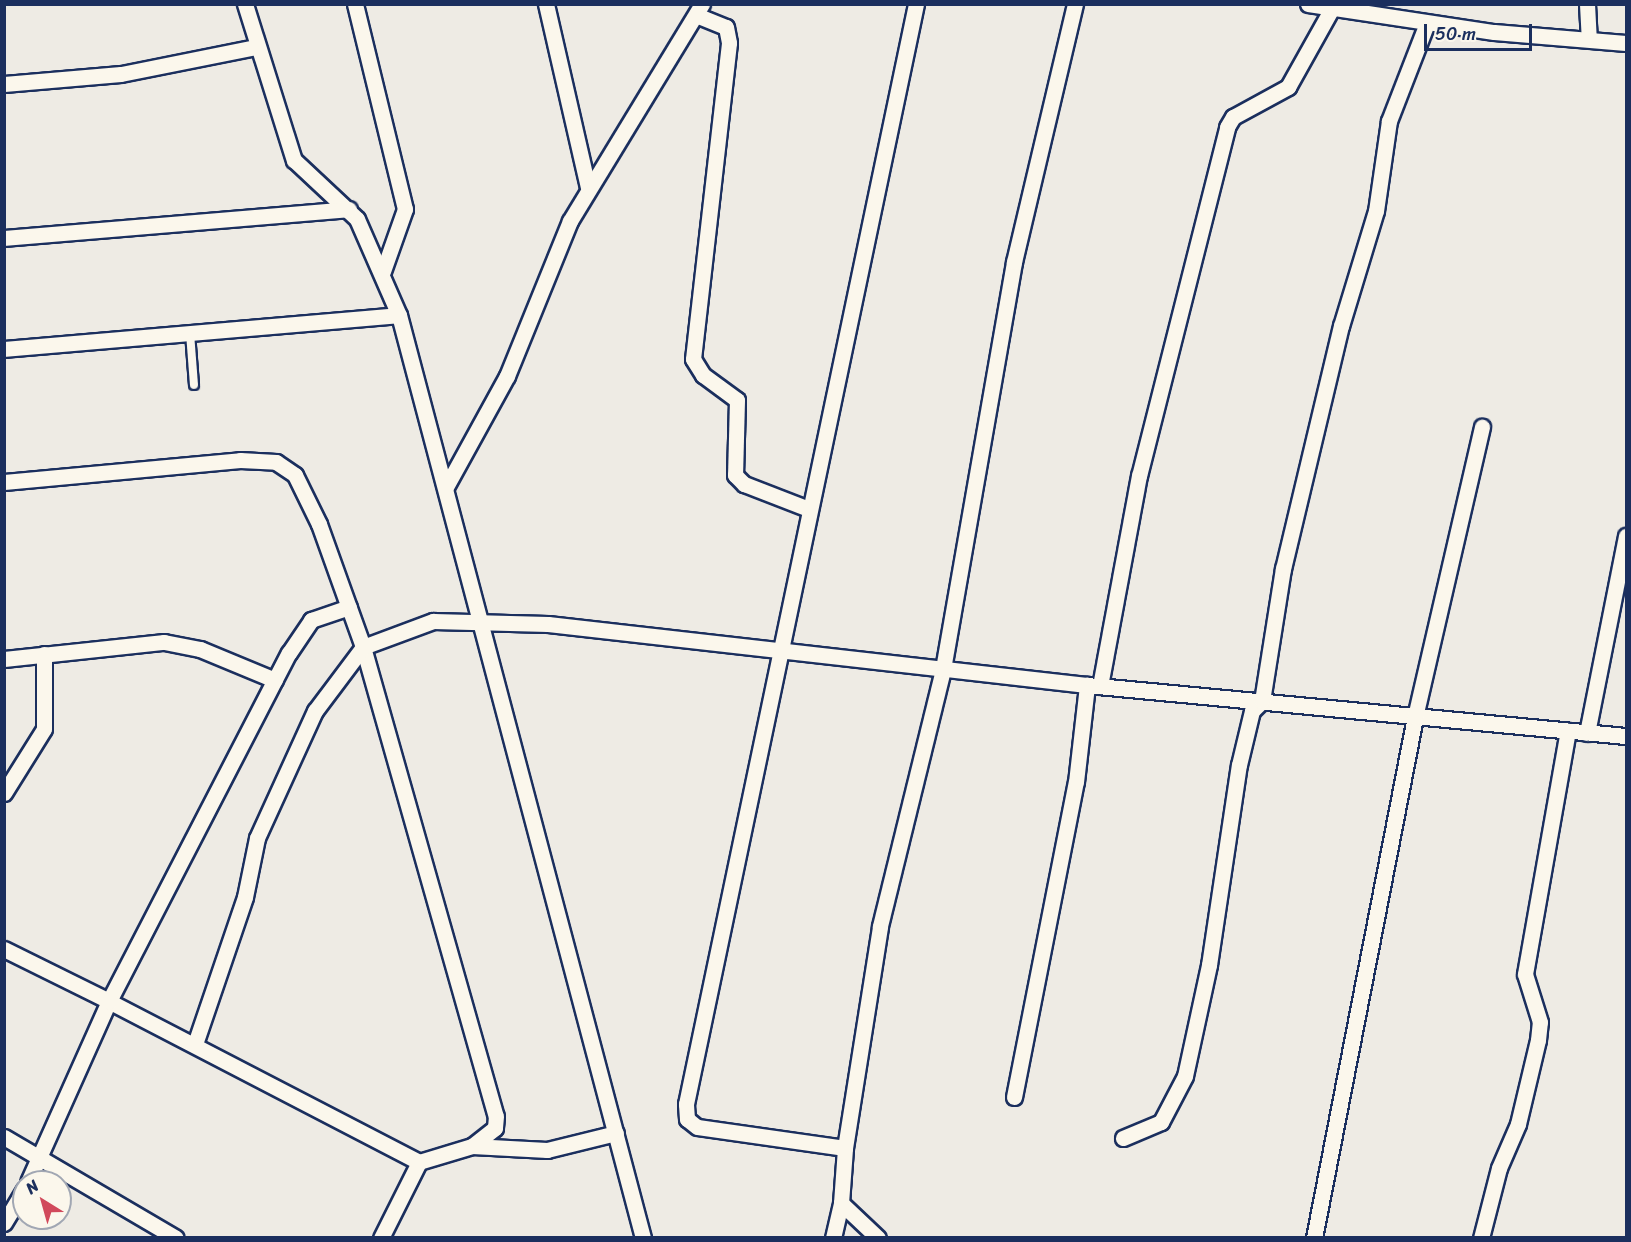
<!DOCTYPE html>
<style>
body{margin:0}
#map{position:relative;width:1631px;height:1242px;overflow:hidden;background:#eeebe4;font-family:Sriracha,sans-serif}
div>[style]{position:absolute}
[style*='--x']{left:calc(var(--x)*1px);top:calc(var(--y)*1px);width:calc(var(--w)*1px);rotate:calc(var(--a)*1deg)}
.roads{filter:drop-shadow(2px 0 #1b2f5e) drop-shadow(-2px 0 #1b2f5e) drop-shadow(0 2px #1b2f5e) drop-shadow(0 -2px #1b2f5e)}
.lane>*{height:8px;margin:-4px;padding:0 4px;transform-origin:4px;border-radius:4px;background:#fbf7ec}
.street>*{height:15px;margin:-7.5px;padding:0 7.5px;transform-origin:7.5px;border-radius:7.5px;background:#fbf7ec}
span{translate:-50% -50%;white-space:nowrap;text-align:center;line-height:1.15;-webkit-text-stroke:4.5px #fbf7ec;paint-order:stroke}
.frame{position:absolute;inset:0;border:6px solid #1b2f5e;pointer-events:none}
.north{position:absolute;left:12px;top:1170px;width:60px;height:60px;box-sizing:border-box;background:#fbf7ec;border:2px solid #a1a7b3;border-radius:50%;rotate:323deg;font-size:16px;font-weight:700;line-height:24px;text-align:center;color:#1b2f5e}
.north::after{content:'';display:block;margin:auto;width:21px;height:27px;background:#d1495b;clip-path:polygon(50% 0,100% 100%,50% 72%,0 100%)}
.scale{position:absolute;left:1424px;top:24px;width:108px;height:27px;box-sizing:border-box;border:3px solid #1b2f5e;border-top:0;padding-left:8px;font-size:18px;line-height:21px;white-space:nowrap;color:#1b2f5e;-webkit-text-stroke:4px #fbf7ec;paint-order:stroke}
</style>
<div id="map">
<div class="roads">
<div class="lane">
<i style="--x:190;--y:333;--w:52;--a:85.6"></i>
</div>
<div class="street">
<i style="--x:245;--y:4;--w:164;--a:72.6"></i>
<i style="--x:294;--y:160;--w:86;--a:43.1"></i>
<i style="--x:357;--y:219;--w:105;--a:66.4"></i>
<i style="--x:399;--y:315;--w:955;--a:75.19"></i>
<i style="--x:355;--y:4;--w:211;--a:76.3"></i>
<i style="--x:405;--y:209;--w:66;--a:109.5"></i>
<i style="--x:546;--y:4;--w:189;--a:77.1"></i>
<i style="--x:1308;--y:4;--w:188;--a:8.6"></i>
<i style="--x:1494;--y:32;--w:132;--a:4.8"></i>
<i style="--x:1587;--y:4;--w:35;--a:87"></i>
<i style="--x:696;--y:15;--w:32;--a:22"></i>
<i style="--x:726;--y:27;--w:16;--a:79"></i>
<i style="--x:729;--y:43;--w:318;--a:96.5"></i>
<i style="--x:693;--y:359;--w:19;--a:58"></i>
<i style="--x:703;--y:375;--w:42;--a:36.3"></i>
<i style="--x:737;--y:400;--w:75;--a:91.5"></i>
<i style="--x:735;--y:475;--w:13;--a:45"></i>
<i style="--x:744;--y:484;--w:66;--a:21.2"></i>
<i style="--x:4;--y:84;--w:117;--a:-4.9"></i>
<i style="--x:121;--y:74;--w:138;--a:-11.3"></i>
<i style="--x:4;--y:238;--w:346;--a:-4.8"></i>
<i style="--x:4;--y:349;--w:396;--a:-4.9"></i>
<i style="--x:4;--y:482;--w:237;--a:-5.3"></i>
<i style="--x:240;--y:460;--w:36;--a:3"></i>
<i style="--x:276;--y:462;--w:23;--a:34"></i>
<i style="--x:295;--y:475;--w:55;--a:63.9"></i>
<i style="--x:319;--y:524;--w:131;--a:70.3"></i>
<i style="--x:363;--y:647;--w:487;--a:74.2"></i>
<i style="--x:496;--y:1116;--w:12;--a:95"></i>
<i style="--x:495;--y:1128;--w:29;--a:142"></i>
<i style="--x:472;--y:1146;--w:55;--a:163.2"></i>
<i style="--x:419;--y:1162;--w:349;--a:-152.6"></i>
<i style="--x:109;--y:1001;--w:198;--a:114.1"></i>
<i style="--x:446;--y:487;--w:127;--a:-61.2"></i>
<i style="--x:507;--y:376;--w:167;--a:-67.9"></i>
<i style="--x:570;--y:221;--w:254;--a:-58.7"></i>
<i style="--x:4;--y:659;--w:161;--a:-6.1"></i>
<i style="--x:164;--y:642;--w:37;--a:11"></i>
<i style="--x:200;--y:649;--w:81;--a:22.5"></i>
<i style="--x:1100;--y:686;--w:214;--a:-79.5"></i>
<i style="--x:1139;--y:476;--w:360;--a:-75.8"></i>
<i style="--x:1227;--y:127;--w:12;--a:-59"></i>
<i style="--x:1233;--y:117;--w:63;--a:-28.6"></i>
<i style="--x:1288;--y:87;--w:88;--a:-60.8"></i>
<i style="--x:1587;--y:733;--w:201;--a:-78.8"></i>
<i style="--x:4;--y:793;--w:75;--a:-58"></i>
<i style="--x:44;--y:729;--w:75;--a:-90"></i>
<i style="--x:4;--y:949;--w:117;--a:26.3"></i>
<i style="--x:109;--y:1001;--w:392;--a:-62.7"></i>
<i style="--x:289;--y:653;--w:40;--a:-56"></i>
<i style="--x:311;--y:620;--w:40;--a:-18.9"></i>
<i style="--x:195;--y:1044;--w:155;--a:-71.2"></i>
<i style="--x:245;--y:897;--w:60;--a:-78.5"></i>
<i style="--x:257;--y:838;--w:140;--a:-65.5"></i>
<i style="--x:315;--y:711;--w:80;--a:-53.1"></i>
<i style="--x:363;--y:647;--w:75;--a:-20.4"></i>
<i style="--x:433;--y:621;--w:115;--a:1.5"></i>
<i style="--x:548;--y:624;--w:542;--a:6.46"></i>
<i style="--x:1087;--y:685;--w:541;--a:5.41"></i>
<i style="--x:1014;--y:1097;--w:321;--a:-78.9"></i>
<i style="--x:1076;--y:782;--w:98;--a:-83.5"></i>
<i style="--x:4;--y:1137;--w:199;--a:30.4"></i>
<i style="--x:1123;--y:1138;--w:41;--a:-22.8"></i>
<i style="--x:1161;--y:1122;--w:52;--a:-62.4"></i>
<i style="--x:1185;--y:1076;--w:114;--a:-77.8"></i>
<i style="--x:1209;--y:965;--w:202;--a:-81.5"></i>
<i style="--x:1239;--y:765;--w:56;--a:-76.5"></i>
<i style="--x:1252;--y:711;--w:14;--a:-45"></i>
<i style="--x:1262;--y:701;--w:134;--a:-81"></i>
<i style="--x:1283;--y:569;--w:250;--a:-76.6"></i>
<i style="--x:1341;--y:326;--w:120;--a:-73.1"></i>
<i style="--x:1376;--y:211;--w:91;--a:-81.8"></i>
<i style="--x:1389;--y:121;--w:105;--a:-68.8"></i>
<i style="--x:472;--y:1146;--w:75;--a:3.1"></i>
<i style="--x:547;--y:1150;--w:71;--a:-13.8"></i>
<i style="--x:845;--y:1148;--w:225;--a:-81"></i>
<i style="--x:880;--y:926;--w:265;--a:-76.2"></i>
<i style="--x:943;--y:669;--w:413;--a:-80.1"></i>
<i style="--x:1014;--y:262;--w:265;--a:-76.7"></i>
<i style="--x:4;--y:1223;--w:39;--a:-59"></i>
<i style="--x:381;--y:1238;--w:85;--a:-63.4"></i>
<i style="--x:833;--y:1238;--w:36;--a:-77"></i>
<i style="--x:878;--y:1238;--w:51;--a:-136.6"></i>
<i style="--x:841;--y:1203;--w:55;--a:-85.8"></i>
<i style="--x:845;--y:1148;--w:149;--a:-171.9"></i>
<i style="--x:697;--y:1127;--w:13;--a:-141"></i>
<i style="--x:687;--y:1119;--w:15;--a:-94"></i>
<i style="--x:686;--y:1104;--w:1124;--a:-78.19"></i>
<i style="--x:1314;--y:1238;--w:531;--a:-79.03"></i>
<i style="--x:1415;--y:717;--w:298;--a:-77"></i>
<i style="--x:1481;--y:1238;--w:72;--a:-75.6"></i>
<i style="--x:1499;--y:1168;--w:48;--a:-66.6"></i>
<i style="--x:1518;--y:1124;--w:86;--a:-76.6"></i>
<i style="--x:1538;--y:1040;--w:18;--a:-84"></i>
<i style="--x:1540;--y:1022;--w:50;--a:-107.4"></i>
<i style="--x:1525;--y:974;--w:247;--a:-80"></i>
</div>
</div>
<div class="frame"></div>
<div class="north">N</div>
<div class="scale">50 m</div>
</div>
